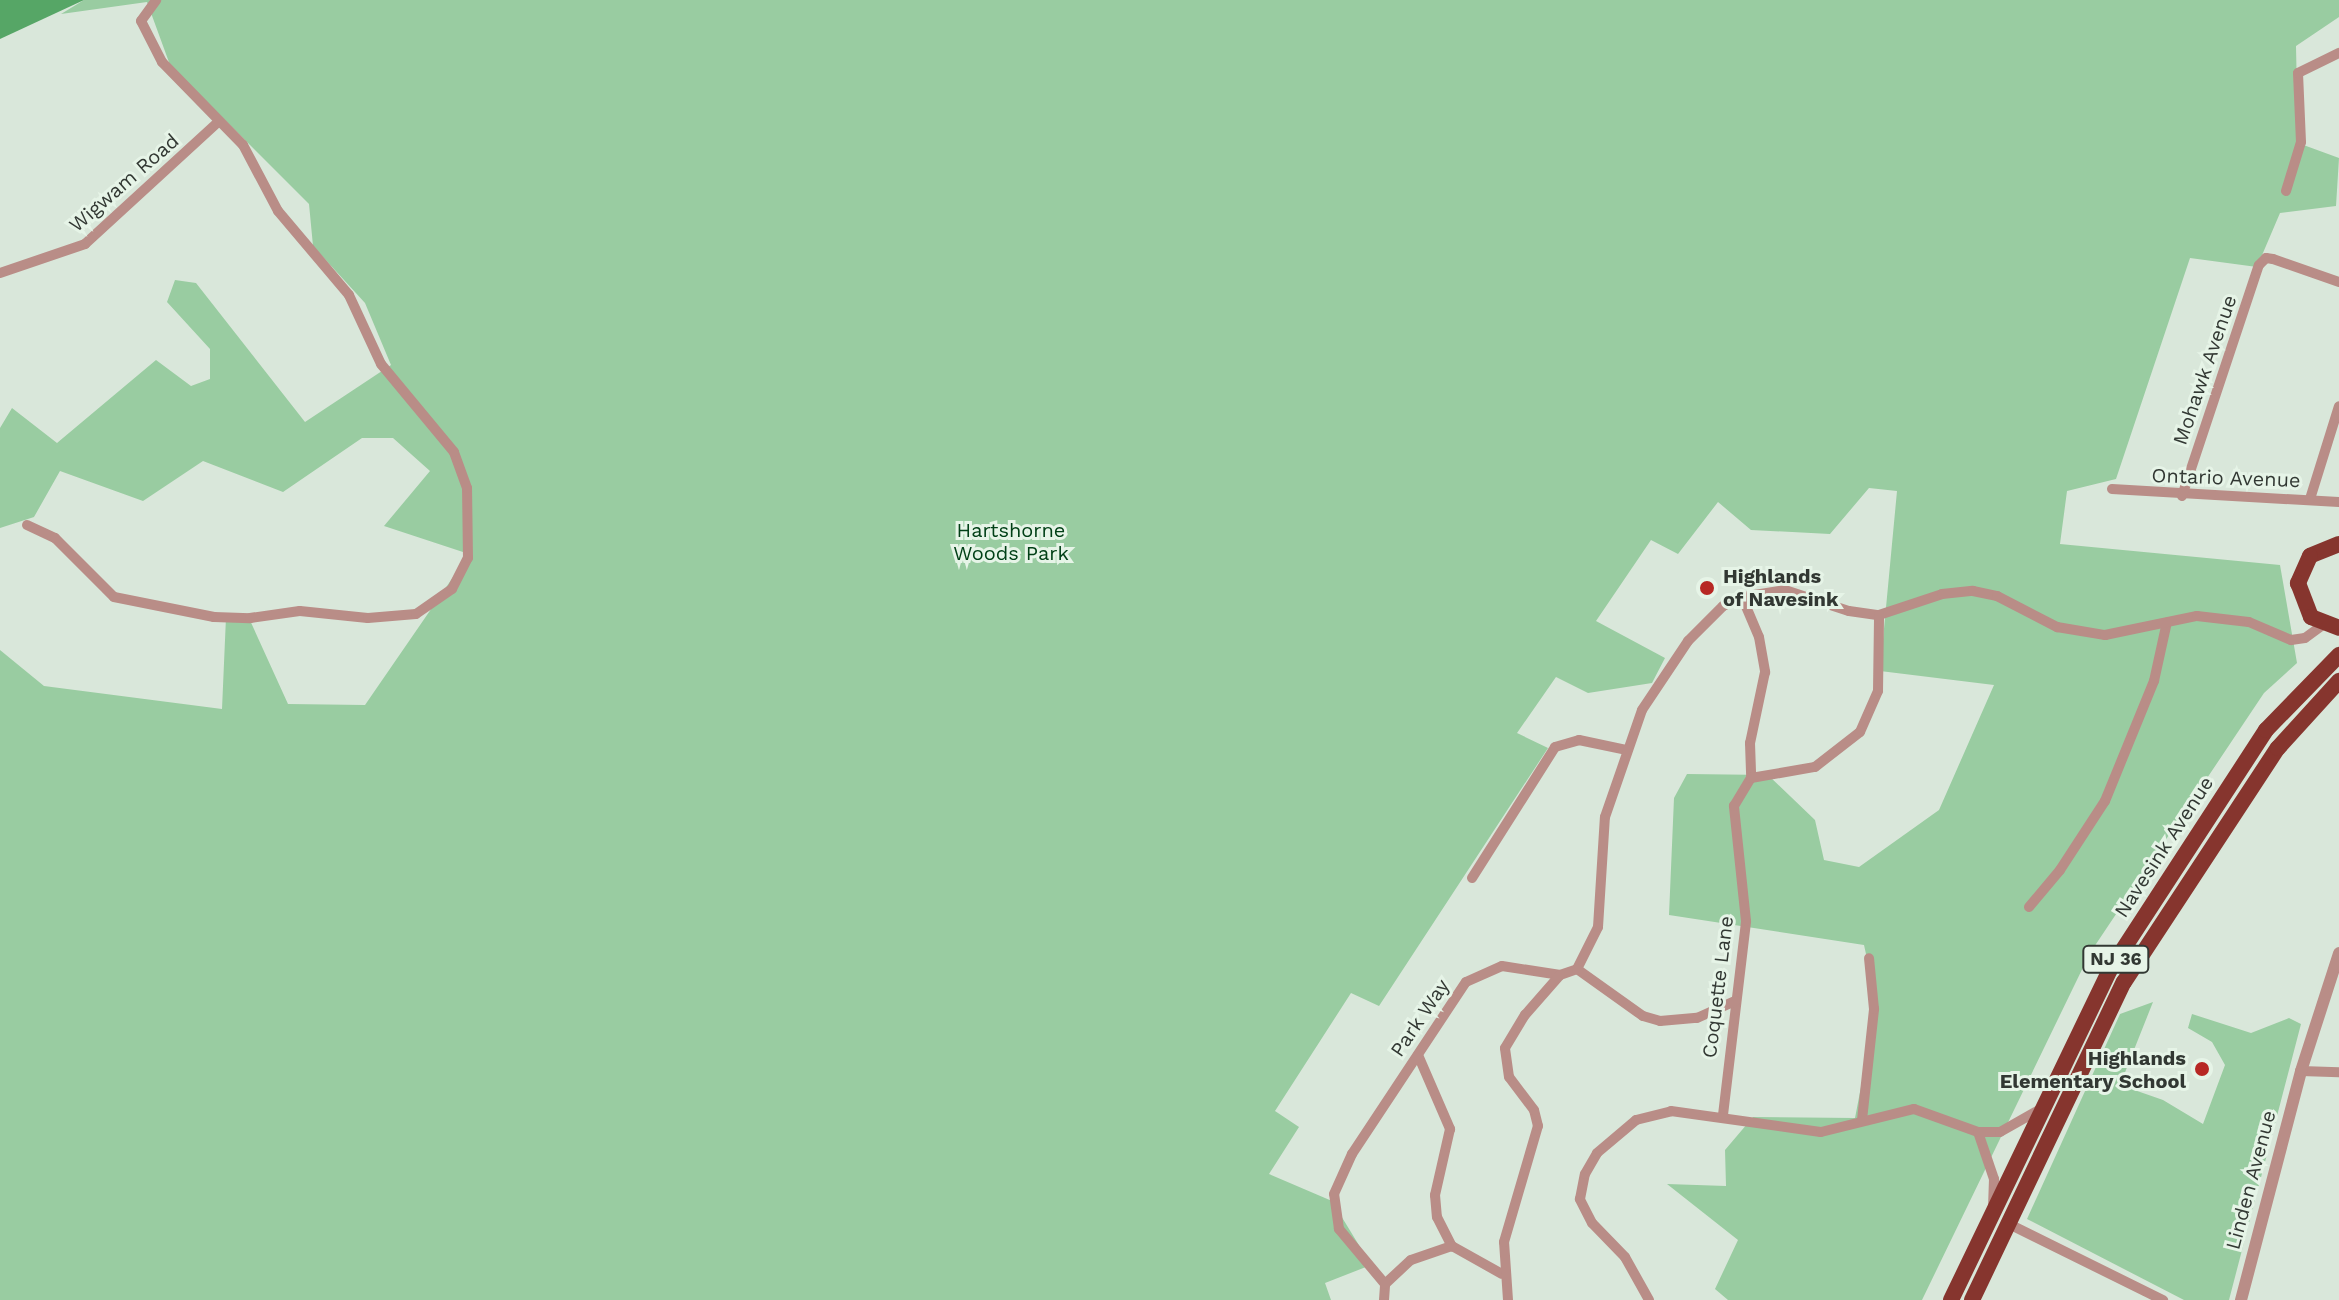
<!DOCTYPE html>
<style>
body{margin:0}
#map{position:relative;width:2339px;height:1300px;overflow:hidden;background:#d9e7da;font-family:"Work Sans",sans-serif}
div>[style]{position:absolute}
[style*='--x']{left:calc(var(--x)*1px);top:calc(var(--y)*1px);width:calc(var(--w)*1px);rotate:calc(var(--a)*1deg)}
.green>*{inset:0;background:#99cca1}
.water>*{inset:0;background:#56a666}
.minor>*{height:10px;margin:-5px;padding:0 5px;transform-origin:5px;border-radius:5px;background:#b98d87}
.tertiary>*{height:12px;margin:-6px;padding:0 6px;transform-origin:6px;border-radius:6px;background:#b98d87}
.trunk>*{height:16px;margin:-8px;padding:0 8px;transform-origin:8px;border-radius:8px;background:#86352e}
.dots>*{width:22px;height:22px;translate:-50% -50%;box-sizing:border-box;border:4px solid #e6f4e7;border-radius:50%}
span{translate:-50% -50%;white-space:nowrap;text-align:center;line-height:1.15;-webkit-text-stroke:6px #e6f4e7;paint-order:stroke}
.shield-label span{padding:2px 6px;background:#e6f4e7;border:2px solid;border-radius:6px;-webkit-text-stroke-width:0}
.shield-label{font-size:18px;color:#323833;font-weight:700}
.street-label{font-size:20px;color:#323833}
.park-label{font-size:20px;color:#014016}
.poi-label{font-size:20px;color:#323833;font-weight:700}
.left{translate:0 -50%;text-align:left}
.right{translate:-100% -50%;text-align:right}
</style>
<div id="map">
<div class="green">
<i style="clip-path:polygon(84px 0,2339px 0,2339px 17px,2296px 46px,2298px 143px,2339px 158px,2336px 206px,2280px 213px,2257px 267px,2190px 258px,2116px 479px,2067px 491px,2060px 544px,2280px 565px,2297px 663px,2264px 693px,2090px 953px,1922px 1300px,1728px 1300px,1715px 1289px,1738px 1240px,1667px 1184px,1726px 1186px,1725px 1150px,1753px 1117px,1855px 1118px,1877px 1004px,1864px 945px,1669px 915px,1674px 798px,1687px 774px,1768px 775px,1815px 820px,1824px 860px,1859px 867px,1939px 810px,1994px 685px,1880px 671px,1897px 491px,1869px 488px,1830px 534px,1751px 530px,1718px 502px,1678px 554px,1651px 540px,1596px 621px,1665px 658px,1652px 683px,1588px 693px,1556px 677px,1517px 733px,1548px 748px,1379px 1006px,1351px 993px,1275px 1111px,1299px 1127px,1269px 1174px,1332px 1201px,1371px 1265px,1325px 1283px,1331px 1300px,0 1300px,0 650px,44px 686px,222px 709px,226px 617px,248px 616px,288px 704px,365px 705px,469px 554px,384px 526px,430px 471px,393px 438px,362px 438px,283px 492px,203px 461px,143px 501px,60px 471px,34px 517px,0 528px,0 428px,12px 408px,57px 443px,156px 360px,191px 386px,210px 379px,210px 349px,167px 302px,175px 280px,196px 283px,305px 422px,391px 365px,365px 303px,313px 246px,309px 204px,170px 65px,147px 2px,61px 14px)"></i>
<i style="clip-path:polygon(2153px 1002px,2120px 1085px,2163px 1100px,2203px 1124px,2225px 1065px,2212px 1042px,2188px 1028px,2192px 1014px,2251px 1033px,2289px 1018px,2301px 1024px,2229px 1300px,2184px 1300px,2027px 1219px,2120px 1014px)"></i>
</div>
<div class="water">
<i style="clip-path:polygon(0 0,84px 0,0 39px)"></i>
</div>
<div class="minor">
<i style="--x:2286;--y:191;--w:51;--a:-73"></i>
<i style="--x:2301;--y:142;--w:69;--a:-92.5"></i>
<i style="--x:2298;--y:73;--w:46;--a:-26"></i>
<i style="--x:0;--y:273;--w:90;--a:-18.8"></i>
<i style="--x:85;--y:244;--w:180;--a:-42.5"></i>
<i style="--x:2112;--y:489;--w:227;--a:3.3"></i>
<i style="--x:2182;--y:496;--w:243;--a:-71.6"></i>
<i style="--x:2259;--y:265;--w:10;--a:-45"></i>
<i style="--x:2266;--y:258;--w:7;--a:8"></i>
<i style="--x:2273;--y:259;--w:70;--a:19.2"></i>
<i style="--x:2310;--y:499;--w:97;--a:-72.7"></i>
<i style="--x:27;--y:525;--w:31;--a:25"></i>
<i style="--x:55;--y:538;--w:83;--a:45"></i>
<i style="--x:114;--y:597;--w:102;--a:11.3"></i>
<i style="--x:214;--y:617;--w:36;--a:2"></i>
<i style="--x:250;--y:618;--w:50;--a:-8"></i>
<i style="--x:300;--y:611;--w:68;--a:5.9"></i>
<i style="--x:368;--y:618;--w:48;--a:-4.8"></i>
<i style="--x:416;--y:614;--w:44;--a:-34.8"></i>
<i style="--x:452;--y:589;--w:35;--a:-63"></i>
<i style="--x:468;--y:558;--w:70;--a:-90.8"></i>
<i style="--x:467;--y:488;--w:38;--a:-110"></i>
<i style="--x:454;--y:452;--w:114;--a:-129.7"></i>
<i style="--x:381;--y:364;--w:76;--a:-114.9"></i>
<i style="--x:349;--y:295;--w:110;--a:-130.2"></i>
<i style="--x:278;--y:211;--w:75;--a:-117.9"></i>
<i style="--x:243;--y:145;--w:116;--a:-134.3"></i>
<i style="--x:162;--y:62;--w:46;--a:-117.1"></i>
<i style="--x:141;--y:21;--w:26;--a:-54"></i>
<i style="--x:1742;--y:597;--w:43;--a:67"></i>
<i style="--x:1759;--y:637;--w:36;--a:80"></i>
<i style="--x:1765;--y:672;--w:73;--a:101.9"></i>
<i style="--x:1750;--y:743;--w:35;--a:88"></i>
<i style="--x:1472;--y:878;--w:155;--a:-57.6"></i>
<i style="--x:1555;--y:747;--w:25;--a:-16"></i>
<i style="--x:1579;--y:740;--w:48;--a:12"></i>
<i style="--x:2029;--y:907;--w:48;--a:-50"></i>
<i style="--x:2060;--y:870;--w:82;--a:-56.9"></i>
<i style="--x:2105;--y:801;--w:130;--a:-67.8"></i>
<i style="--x:2154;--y:681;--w:60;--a:-77.6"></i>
<i style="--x:1577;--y:969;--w:47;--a:-63.4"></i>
<i style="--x:1598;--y:927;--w:110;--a:-86.4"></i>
<i style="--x:1605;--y:817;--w:113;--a:-70.9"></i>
<i style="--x:1642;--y:710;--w:83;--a:-56.3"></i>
<i style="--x:1688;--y:641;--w:49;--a:-45"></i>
<i style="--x:1723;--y:606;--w:21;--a:-25"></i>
<i style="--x:1742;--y:597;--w:44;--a:-9.2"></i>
<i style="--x:1785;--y:590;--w:67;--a:18.2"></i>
<i style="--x:1849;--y:611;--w:30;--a:8"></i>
<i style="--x:1879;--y:615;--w:66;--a:-18.4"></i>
<i style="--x:1942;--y:594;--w:31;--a:-6"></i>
<i style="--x:1973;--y:591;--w:25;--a:12"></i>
<i style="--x:1997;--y:596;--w:68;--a:27.3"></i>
<i style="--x:2057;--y:627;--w:49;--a:9.5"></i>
<i style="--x:2105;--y:635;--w:94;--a:-11.7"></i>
<i style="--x:2197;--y:616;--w:52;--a:6.6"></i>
<i style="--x:2249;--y:622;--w:46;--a:23.2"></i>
<i style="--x:2291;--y:640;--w:14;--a:-8"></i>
<i style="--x:2305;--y:638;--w:22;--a:-36"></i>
<i style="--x:1418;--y:1055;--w:81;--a:66.6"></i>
<i style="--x:1450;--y:1129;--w:68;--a:102.8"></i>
<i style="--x:1435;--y:1195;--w:22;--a:85"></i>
<i style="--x:1437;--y:1217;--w:33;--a:63"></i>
<i style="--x:1452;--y:1246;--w:57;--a:29.2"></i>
<i style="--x:2301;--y:1071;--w:38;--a:2"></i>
<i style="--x:1723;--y:1115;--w:195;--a:-83.2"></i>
<i style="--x:1746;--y:921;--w:116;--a:-96"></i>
<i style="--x:1734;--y:806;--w:33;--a:-59"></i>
<i style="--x:1751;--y:778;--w:65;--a:-9.8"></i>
<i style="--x:1815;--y:767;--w:57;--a:-37.9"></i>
<i style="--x:1860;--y:732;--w:45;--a:-66.3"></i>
<i style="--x:1878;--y:691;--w:76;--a:-89.2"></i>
<i style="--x:1862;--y:1120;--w:112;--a:-83.8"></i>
<i style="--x:1874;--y:1009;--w:51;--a:-95.6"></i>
<i style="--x:1978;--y:1132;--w:50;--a:71.2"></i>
<i style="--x:1994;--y:1179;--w:28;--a:92"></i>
<i style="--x:2009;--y:1224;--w:172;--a:26.3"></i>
<i style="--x:1385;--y:1284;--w:72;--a:-129.9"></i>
<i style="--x:1339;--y:1229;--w:35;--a:-98"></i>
<i style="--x:1334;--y:1194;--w:44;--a:-65.8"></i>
<i style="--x:1352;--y:1154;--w:206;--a:-56.5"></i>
<i style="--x:1466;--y:982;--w:39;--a:-24"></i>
<i style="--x:1502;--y:966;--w:59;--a:8.8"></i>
<i style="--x:1560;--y:975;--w:18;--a:-19"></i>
<i style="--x:1577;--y:969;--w:81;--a:35.5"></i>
<i style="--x:1643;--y:1016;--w:18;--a:16"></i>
<i style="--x:1660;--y:1021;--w:37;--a:-5"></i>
<i style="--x:1697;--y:1018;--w:42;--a:-24.1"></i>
<i style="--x:1384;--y:1300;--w:16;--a:-86"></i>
<i style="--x:1385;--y:1284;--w:35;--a:-43"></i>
<i style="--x:1411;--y:1260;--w:43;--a:-18.9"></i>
<i style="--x:1508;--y:1300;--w:58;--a:-93.9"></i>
<i style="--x:1504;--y:1242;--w:121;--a:-73.7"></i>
<i style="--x:1538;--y:1126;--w:16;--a:-104"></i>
<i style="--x:1534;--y:1110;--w:41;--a:-127.1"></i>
<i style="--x:1509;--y:1077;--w:29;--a:-98"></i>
<i style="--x:1505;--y:1048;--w:39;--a:-59"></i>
<i style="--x:1525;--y:1015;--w:53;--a:-48.8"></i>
<i style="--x:1649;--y:1300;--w:49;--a:-119.2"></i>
<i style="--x:1625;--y:1257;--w:47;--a:-134.1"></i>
<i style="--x:1592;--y:1223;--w:27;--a:-117"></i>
<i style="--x:1580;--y:1199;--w:25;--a:-79"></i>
<i style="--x:1585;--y:1174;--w:24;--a:-60"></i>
<i style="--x:1597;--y:1153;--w:51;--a:-40.2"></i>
<i style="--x:1636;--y:1120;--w:36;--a:-14"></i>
<i style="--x:1671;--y:1111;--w:151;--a:8"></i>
<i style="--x:1821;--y:1132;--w:96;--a:-13.9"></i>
<i style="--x:1914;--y:1109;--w:68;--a:19.8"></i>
<i style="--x:1978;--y:1132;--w:22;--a:0"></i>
<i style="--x:2000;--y:1132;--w:45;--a:-29.4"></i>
</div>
<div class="tertiary">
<i style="--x:2241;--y:1300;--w:237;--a:-75.3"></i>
<i style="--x:2301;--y:1071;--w:124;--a:-72.1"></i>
</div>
<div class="trunk">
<i style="--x:2339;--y:544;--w:31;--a:158"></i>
<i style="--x:2310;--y:556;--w:30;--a:114"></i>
<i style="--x:2298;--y:583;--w:36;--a:69"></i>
<i style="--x:2311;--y:617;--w:30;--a:21"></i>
<i style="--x:1951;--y:1300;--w:365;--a:-64.3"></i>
<i style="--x:2109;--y:971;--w:288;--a:-56.9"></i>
<i style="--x:2266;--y:730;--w:105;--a:-45.8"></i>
<i style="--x:1972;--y:1300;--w:352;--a:-64.5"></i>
<i style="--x:2124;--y:982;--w:280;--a:-56.7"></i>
<i style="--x:2278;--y:748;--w:91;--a:-47.7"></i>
</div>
<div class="dots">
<i style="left:1707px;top:588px;background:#b72824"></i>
<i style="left:2202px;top:1069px;background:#b72824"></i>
</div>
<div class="shield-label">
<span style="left:2116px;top:959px">NJ 36</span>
</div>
<div class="street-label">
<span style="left:124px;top:183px;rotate:-41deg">Wigwam Road</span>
<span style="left:2205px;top:370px;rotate:-71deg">Mohawk Avenue</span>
<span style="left:2226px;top:478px;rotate:2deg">Ontario Avenue</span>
<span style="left:2164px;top:847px;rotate:-57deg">Navesink Avenue</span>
<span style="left:1718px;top:987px;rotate:-83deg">Coquette Lane</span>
<span style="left:1420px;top:1018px;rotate:-56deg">Park Way</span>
<span style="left:2251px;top:1180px;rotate:-75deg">Linden Avenue</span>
</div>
<div class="park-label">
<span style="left:1011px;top:542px">Hartshorne<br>Woods Park</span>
</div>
<div class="poi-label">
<span class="left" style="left:1723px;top:588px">Highlands<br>of Navesink</span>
<span class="right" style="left:2186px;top:1070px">Highlands<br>Elementary School</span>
</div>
</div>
